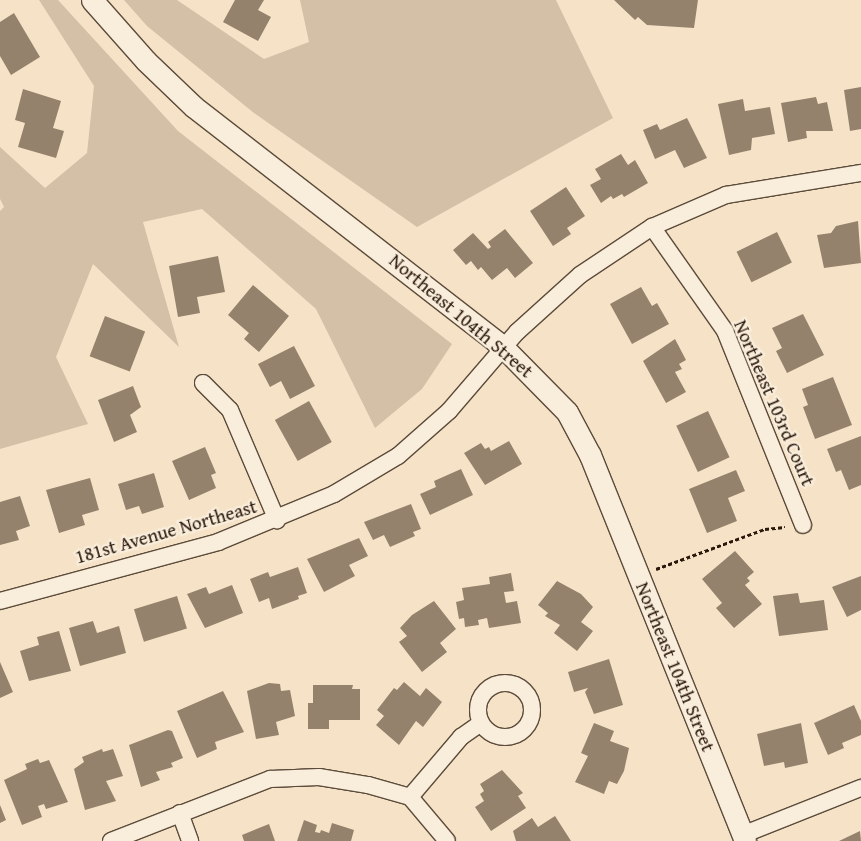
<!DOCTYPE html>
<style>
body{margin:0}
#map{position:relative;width:861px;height:841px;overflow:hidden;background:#f6e3c7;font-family:"Gentium Book Plus",serif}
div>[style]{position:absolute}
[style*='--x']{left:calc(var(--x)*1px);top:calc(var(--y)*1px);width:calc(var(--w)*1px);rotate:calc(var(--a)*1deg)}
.green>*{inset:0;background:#d3c0a7}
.building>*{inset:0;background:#94826d;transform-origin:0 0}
.path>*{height:3px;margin-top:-1.5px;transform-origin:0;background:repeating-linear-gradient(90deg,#29180b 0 4px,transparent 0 6.5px)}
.roads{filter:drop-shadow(1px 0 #5c4b3a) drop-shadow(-1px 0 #5c4b3a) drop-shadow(0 1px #5c4b3a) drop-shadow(0 -1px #5c4b3a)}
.minor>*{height:16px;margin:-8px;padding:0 8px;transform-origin:8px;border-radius:8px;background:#f9eddb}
.minor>.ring{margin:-8px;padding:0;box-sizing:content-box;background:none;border:16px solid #f9eddb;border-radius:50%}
.tertiary>*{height:21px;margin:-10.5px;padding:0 10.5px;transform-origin:10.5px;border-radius:10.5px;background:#f9eddb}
span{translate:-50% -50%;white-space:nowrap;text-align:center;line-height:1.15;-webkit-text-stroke:4.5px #f9eddb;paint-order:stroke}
.street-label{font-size:19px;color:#29180b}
</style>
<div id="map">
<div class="green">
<i style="clip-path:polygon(39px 0,58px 0,178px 131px,452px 344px,422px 389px,375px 428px,316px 309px,202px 209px,143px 222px,179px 347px,93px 264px,56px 357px,88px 424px,0 449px,0 211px,4px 207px,0 199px,0 147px,45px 188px,87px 153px,94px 86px)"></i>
<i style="clip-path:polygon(124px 0,177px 0,264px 59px,309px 42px,300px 0,556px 0,613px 118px,417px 227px,254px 113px,147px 26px)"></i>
</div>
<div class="building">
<i style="clip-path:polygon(235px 0,264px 0,258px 10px,271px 17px,258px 41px,223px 22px)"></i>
<i style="clip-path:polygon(614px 0,698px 0,694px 28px,647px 25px,638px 17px,635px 20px)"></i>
<i style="clip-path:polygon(14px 13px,40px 57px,11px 75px,0 56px,0 22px)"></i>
<i style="clip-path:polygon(861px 87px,861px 129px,850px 131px,844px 90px)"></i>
<i style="clip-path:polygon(23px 89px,61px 101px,53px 128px,64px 131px,56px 158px,18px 147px,25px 123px,15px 120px)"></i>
<i style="clip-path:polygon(816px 97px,818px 104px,827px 102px,833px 131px,806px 131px,807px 138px,788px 142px,781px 103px)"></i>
<i style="clip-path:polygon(743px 99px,745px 111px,770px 107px,775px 134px,752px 138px,751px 150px,729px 155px,718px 104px)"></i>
<i style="clip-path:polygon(687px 118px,707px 158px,684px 168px,675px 150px,655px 159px,643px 130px,657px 124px,660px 130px)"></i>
<i style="clip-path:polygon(621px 154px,628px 165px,635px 160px,648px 183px,624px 197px,622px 194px,613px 199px,611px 196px,601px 203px,590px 185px,601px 179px,595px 169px)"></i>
<i style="clip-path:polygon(566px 187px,585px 216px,567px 228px,571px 234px,553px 246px,530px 211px)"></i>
<i style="clip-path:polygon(858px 221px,861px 263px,824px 268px,817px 235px,831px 233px,836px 226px)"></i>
<i style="clip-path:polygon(505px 229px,533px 263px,515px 278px,507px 268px,492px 280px,481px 267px,478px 270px,471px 261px,466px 265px,453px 250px,473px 233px,488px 249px,491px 247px,488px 242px)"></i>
<i style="left:777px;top:232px;width:34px;height:45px;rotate:64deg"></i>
<i style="clip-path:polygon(218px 256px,225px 292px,197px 297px,200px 313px,178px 317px,169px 266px)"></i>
<i style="clip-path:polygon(253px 285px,289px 316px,259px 352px,244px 339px,249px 333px,228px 315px)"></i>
<i style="clip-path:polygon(641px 287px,652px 306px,657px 303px,669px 324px,632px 344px,610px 304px)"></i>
<i style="clip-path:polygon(803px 314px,824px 355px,787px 373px,776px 351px,782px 348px,772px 328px)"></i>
<i style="left:105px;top:316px;width:43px;height:43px;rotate:21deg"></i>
<i style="clip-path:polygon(675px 339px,686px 360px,679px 364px,682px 369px,675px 372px,686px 392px,666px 403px,643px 361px)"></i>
<i style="clip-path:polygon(294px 346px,315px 386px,290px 399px,281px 381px,270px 387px,258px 364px)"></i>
<i style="clip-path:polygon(833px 377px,852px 425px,815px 439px,803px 407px,808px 405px,802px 389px)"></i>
<i style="clip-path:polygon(133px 386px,141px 407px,130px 415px,137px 432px,114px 442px,98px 400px)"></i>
<i style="left:309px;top:401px;width:47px;height:39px;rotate:61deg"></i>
<i style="left:708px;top:411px;width:51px;height:35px;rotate:65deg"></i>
<i style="clip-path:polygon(861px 436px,861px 485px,849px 490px,841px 470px,836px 472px,827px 449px)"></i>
<i style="clip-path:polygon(509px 441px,522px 464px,485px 485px,464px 453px,481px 443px,485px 449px,489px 447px,491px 451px)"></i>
<i style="clip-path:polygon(205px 447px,216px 473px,211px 475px,216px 488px,189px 500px,172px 461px)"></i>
<i style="clip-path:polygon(461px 469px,473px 495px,430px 515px,420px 494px,436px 487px,434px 481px)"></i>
<i style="clip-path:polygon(736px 470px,745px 491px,728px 498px,737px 521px,707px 533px,689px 489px)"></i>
<i style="clip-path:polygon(154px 473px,164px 507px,142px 514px,139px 506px,126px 510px,118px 484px)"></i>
<i style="clip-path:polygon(90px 478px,99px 510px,82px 515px,85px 525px,59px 533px,46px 490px)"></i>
<i style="clip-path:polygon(20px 496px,30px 526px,16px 531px,19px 540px,0 545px,0 502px)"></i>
<i style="clip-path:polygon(411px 504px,421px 529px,413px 532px,415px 536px,390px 547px,384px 535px,373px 540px,364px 522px)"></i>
<i style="clip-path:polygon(359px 538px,368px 556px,349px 565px,355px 576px,324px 592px,307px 559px)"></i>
<i style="clip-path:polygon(735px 551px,754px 572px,747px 578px,750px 581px,745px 585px,762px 604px,734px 628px,716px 608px,722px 603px,702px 579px)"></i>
<i style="clip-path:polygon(298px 567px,307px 593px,298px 596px,299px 599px,272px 609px,269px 598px,259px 602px,250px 579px,268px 572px,270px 577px)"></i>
<i style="clip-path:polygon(511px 573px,514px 591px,504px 592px,506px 603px,517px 601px,521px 623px,489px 628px,487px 618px,478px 620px,479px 625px,465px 627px,464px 618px,459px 619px,456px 602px,464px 600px,462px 588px,490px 584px,489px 577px)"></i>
<i style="clip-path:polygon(861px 576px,861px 610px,847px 617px,832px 587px)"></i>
<i style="clip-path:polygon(557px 581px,581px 594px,593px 607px,581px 622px,593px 631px,577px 651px,554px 633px,560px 625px,545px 616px,548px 613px,538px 605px)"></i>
<i style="clip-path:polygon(232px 585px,243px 613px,205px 628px,187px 594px,206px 587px,209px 594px)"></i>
<i style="clip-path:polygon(798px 593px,800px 603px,824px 600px,828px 630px,779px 636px,773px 596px)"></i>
<i style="left:177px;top:596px;width:34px;height:45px;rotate:73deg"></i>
<i style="clip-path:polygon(434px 601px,456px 629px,440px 643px,447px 652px,422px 672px,399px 642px,407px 636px,400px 628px,412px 615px)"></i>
<i style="clip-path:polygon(93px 621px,97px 633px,119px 626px,126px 653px,80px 666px,69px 628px)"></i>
<i style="clip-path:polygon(59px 631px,71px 671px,29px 681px,20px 651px,39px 645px,37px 637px)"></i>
<i style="clip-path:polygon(609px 659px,623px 705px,594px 714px,585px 692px,588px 688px,574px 692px,568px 672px)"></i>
<i style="clip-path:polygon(0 662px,13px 692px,0 698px)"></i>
<i style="clip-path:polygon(404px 682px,420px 696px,426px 688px,442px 702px,423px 727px,416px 721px,399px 745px,376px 725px,384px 716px,377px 710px,394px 688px,397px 690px)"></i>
<i style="clip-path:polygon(269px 683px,280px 684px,281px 691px,290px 690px,295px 716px,276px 722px,279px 735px,256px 739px,247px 691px)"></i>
<i style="clip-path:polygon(313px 685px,353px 685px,352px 689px,360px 689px,360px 720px,329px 720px,329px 729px,308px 729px,308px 703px,313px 703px)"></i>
<i style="clip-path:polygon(223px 691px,244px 732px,215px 742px,217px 749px,197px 758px,177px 711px)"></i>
<i style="clip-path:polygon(854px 705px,861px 721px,861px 735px,842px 743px,844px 748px,828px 755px,814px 723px)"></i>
<i style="clip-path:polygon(594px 723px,614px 731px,610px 741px,629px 748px,624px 771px,617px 784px,609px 781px,604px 794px,575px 782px,588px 756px,581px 753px)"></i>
<i style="clip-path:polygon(801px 723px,808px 763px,785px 768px,784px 762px,764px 766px,757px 734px)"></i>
<i style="clip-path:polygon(168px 730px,172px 731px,183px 758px,171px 763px,173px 767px,156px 772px,160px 780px,141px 787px,129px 745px)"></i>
<i style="clip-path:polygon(102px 749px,103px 752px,113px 749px,123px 776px,106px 781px,116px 801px,85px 810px,74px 769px,84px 762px,82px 757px)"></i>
<i style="clip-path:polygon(38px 759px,40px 763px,49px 760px,68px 802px,46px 809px,44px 804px,38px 806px,42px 817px,22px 825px,4px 780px,27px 769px,25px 764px)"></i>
<i style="clip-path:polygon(502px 770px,523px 793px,518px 796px,526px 808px,491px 831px,475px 807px,484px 801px,480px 794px,484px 791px,480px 784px)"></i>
<i style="clip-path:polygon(0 805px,6px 820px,0 823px)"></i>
<i style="clip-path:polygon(555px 816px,571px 841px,516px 841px,513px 831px,532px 818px,538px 827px)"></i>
<i style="clip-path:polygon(304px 820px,317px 825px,315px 832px,320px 833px,321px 830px,329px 833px,332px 823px,354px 830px,351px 841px,297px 841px)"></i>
<i style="clip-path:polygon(269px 824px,275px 841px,244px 841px,242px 835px)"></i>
<i style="clip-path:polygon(860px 831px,861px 841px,839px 841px)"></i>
</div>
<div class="path">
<i style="--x:656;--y:569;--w:116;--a:-20.2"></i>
<i style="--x:765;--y:529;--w:20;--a:-6"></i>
</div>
<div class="roads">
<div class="minor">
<i style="--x:652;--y:227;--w:127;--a:54.9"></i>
<i style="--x:725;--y:331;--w:209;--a:68.1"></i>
<i style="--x:203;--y:383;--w:38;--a:45"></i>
<i style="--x:230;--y:410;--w:120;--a:66.9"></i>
<i style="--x:0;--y:601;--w:226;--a:-15.1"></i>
<i style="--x:218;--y:542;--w:126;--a:-22.5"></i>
<i style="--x:334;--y:494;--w:74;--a:-30.7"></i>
<i style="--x:398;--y:456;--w:68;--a:-41.4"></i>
<i style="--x:449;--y:411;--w:104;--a:-49.3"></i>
<i style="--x:517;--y:332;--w:85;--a:-42.1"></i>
<i style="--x:580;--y:275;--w:87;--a:-33.7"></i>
<i style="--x:652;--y:227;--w:81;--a:-23.4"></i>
<i style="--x:726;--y:195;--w:137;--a:-9.3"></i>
<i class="ring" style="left:478px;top:683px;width:38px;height:38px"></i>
<i style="--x:410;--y:797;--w:57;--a:49.9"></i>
<i style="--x:180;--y:813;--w:30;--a:70"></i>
<i style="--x:742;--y:835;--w:128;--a:-21.6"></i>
<i style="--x:111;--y:841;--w:171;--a:-21.3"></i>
<i style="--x:270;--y:779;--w:49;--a:-2.3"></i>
<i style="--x:319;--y:777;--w:50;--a:9.3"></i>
<i style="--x:368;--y:785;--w:44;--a:15.9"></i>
<i style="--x:410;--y:797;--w:79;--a:-49.6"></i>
<i style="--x:461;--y:737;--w:24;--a:-35"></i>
</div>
<div class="tertiary">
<i style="--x:92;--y:0;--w:81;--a:48.5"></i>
<i style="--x:146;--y:61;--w:66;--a:43.8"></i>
<i style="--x:194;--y:107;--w:391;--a:37.8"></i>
<i style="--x:503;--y:347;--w:91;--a:45.4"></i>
<i style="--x:567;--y:412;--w:49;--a:61.9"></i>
<i style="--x:590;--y:455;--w:416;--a:68.1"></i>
</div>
</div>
<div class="street-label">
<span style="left:461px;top:316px;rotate:40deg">Northeast 104th Street</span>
<span style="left:774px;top:403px;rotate:67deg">Northeast 103rd Court</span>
<span style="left:166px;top:532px;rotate:-16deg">181st Avenue Northeast</span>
<span style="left:675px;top:667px;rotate:68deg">Northeast 104th Street</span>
</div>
</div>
